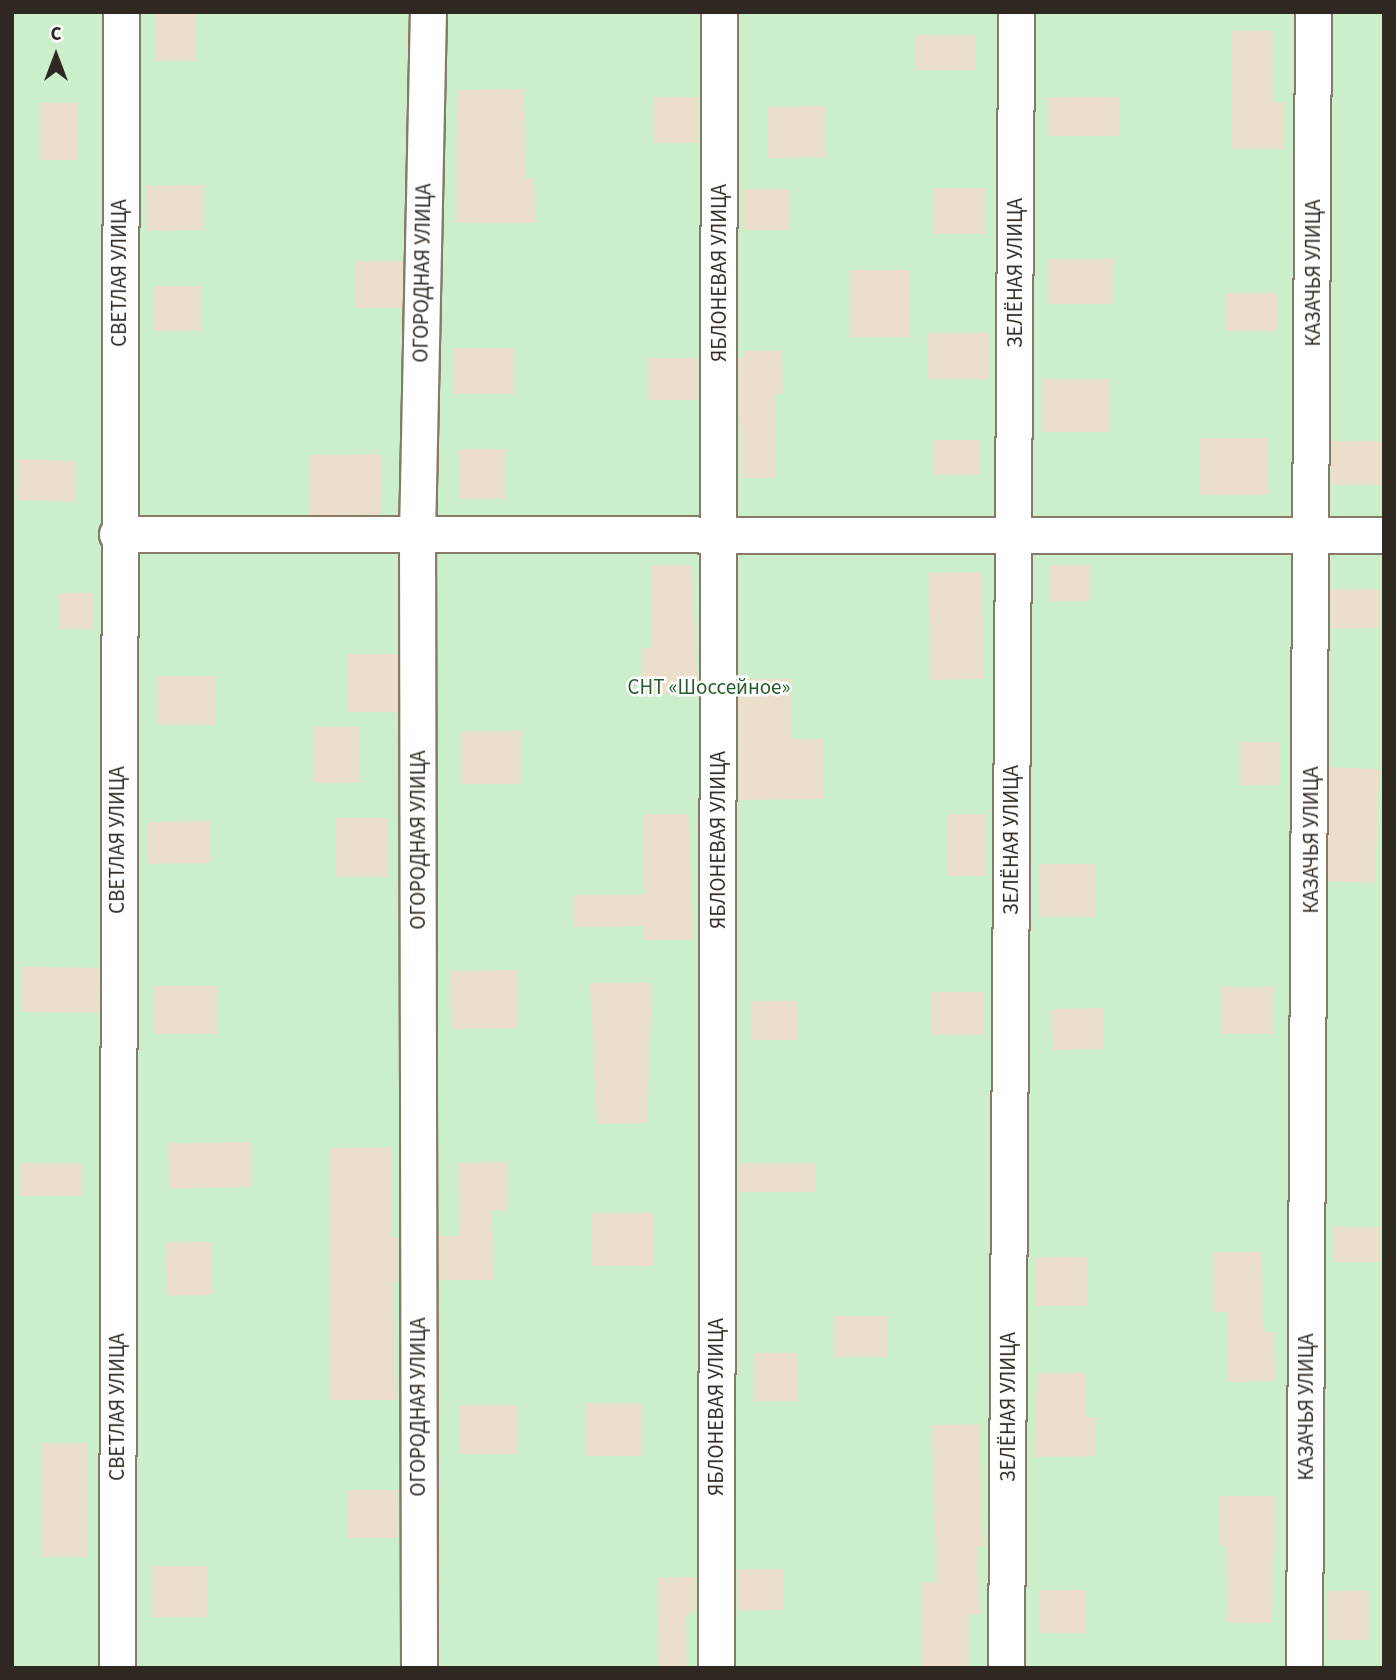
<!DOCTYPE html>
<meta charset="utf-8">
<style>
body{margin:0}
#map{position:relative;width:1396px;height:1680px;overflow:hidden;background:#fefaf7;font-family:"Source Sans 3",sans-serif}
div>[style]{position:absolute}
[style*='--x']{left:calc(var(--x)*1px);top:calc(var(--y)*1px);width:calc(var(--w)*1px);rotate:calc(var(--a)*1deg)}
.green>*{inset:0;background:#cbefcb;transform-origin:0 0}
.building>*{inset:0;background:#ebdeca;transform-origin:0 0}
.roads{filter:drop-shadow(2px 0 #887969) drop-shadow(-2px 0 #887969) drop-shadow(0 2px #887969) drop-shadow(0 -2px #887969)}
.minor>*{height:35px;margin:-17.5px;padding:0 17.5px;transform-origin:17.5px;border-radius:17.5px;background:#fff}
span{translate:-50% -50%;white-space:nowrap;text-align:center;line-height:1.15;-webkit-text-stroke:5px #fff;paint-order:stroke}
.street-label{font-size:21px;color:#2e2821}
.park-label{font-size:21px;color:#265c2b}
.frame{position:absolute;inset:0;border:14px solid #2e2821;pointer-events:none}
.north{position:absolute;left:21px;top:21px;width:70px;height:70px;-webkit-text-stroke:5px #fff;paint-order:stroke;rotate:0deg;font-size:19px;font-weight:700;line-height:28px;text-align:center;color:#2e2821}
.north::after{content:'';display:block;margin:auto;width:24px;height:32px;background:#2e2821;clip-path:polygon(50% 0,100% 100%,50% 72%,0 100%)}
</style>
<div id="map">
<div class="green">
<i style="left:14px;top:12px;width:1370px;height:1657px"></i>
</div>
<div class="building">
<i style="left:155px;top:12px;width:40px;height:49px"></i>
<i style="clip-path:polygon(1231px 31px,1273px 31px,1274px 103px,1283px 103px,1283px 149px,1232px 149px)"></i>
<i style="left:975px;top:35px;width:35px;height:60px;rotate:90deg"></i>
<i style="clip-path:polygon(524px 89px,525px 178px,534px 178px,535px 223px,455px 223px,457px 90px)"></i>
<i style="left:654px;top:97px;width:43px;height:46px"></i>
<i style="left:1120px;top:97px;width:39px;height:73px;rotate:90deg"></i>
<i style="left:39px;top:103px;width:39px;height:57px"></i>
<i style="left:825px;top:106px;width:51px;height:58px;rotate:89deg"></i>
<i style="left:203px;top:185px;width:45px;height:57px;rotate:89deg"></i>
<i style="left:934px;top:188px;width:52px;height:46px"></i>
<i style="left:743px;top:189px;width:46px;height:41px"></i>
<i style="left:1047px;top:259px;width:66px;height:45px"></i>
<i style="left:355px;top:261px;width:48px;height:47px"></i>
<i style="left:850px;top:270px;width:60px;height:67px"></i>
<i style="left:154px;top:286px;width:48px;height:45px"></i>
<i style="left:1225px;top:293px;width:53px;height:38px"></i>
<i style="left:990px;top:333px;width:46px;height:62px;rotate:90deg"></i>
<i style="left:454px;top:348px;width:59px;height:46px"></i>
<i style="clip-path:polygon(744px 351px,782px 351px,783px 394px,775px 394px,776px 478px,742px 478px,738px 358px,744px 358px)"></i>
<i style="left:698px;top:358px;width:42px;height:51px;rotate:90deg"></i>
<i style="left:1041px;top:379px;width:68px;height:53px"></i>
<i style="left:1199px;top:438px;width:69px;height:57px"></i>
<i style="left:933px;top:440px;width:47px;height:35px"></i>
<i style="left:1384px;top:441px;width:44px;height:53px;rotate:90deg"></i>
<i style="left:459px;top:449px;width:47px;height:50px"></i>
<i style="left:381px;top:454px;width:60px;height:72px;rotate:89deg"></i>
<i style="left:18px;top:459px;width:58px;height:41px;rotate:2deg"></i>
<i style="clip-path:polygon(652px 565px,692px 565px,698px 694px,641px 694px,641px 648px,652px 648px)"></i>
<i style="left:1049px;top:565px;width:40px;height:36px"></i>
<i style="left:982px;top:572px;width:107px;height:54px;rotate:89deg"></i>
<i style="left:1379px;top:589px;width:39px;height:49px;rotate:89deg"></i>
<i style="left:59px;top:593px;width:34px;height:36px"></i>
<i style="left:397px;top:654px;width:58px;height:50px;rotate:90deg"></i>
<i style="left:157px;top:676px;width:58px;height:49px"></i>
<i style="clip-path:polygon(738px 679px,791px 679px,791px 739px,824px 739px,824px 799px,739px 800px)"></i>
<i style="left:360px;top:727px;width:56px;height:47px;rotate:90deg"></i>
<i style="left:521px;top:731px;width:53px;height:60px;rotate:90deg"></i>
<i style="left:1240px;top:742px;width:39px;height:43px"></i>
<i style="left:1379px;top:769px;width:114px;height:50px;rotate:92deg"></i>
<i style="clip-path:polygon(643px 814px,688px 814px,694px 940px,643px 940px,643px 926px,574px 927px,574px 895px,643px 895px)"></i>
<i style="left:948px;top:814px;width:37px;height:62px"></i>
<i style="left:335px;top:818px;width:52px;height:59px"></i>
<i style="left:210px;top:821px;width:42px;height:63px;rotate:89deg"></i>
<i style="left:1095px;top:864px;width:53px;height:55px;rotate:90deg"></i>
<i style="left:99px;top:968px;width:45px;height:77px;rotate:91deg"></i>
<i style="left:517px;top:970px;width:58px;height:67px;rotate:89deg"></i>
<i style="clip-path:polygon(590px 983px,652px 983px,647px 1123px,597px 1124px)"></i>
<i style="left:154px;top:986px;width:64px;height:48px"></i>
<i style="left:1222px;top:987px;width:52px;height:47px"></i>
<i style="left:984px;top:992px;width:43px;height:53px;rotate:90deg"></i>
<i style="left:751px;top:1001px;width:47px;height:39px"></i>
<i style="left:1103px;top:1008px;width:41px;height:51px;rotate:89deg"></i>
<i style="left:251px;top:1142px;width:45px;height:83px;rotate:89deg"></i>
<i style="clip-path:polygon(392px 1147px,392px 1237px,398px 1237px,398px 1281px,393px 1281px,397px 1400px,329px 1400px,330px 1148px)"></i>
<i style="clip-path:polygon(508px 1162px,508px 1210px,492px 1211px,493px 1280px,438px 1280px,438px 1236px,459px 1236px,458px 1163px)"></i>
<i style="left:20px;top:1163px;width:61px;height:33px"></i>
<i style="left:816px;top:1163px;width:29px;height:77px;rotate:90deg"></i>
<i style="left:591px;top:1213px;width:62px;height:53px"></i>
<i style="left:1333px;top:1227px;width:47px;height:35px"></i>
<i style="left:211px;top:1242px;width:53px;height:45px;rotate:89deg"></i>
<i style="clip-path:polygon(1213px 1252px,1262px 1252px,1263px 1332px,1274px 1332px,1275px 1381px,1228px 1382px,1227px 1312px,1214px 1312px)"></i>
<i style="left:1088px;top:1257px;width:49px;height:52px;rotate:90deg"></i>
<i style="left:888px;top:1316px;width:41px;height:54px;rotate:90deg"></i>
<i style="left:754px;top:1353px;width:43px;height:48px"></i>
<i style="clip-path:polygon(1037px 1373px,1085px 1373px,1085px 1417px,1095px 1417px,1095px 1456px,1034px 1457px)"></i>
<i style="left:641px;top:1403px;width:53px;height:56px;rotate:90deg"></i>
<i style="left:460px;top:1405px;width:57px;height:49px"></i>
<i style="clip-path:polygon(979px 1424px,983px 1547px,978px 1547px,979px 1615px,969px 1615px,970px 1668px,922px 1668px,922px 1583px,936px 1582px,932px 1425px)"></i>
<i style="left:42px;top:1443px;width:46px;height:114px"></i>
<i style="left:398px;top:1490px;width:48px;height:51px;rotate:90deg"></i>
<i style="clip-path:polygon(1219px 1496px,1276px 1496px,1272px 1623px,1227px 1623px,1226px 1545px,1219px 1545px)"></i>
<i style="left:152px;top:1566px;width:56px;height:51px"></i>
<i style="left:783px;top:1569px;width:41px;height:46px;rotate:89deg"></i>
<i style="clip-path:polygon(696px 1577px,696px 1610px,686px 1616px,687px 1668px,658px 1668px,658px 1578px)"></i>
<i style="left:1039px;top:1590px;width:46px;height:43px"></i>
<i style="left:1327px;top:1591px;width:42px;height:49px"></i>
</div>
<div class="roads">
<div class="minor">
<i style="--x:117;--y:534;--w:1267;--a:0.05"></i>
<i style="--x:117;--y:1668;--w:1656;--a:-89.86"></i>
<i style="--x:419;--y:1668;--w:1133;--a:-90.1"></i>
<i style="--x:417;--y:535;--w:523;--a:-88.8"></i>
<i style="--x:716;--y:1668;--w:1656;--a:-89.9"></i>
<i style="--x:1006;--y:1668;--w:1656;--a:-89.65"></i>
<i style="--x:1304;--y:1668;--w:1656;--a:-89.69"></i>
</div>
</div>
<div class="street-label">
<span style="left:119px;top:273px;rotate:-90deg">СВЕТЛАЯ УЛИЦА</span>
<span style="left:422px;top:273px;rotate:-89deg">ОГОРОДНАЯ УЛИЦА</span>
<span style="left:719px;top:273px;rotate:-90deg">ЯБЛОНЕВАЯ УЛИЦА</span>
<span style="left:1015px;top:273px;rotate:-90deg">ЗЕЛЁНАЯ УЛИЦА</span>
<span style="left:1313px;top:273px;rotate:-90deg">КАЗАЧЬЯ УЛИЦА</span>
<span style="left:117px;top:840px;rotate:-90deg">СВЕТЛАЯ УЛИЦА</span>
<span style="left:418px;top:840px;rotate:-90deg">ОГОРОДНАЯ УЛИЦА</span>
<span style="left:718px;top:840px;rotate:-90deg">ЯБЛОНЕВАЯ УЛИЦА</span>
<span style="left:1011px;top:840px;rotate:-90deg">ЗЕЛЁНАЯ УЛИЦА</span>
<span style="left:1311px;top:840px;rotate:-90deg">КАЗАЧЬЯ УЛИЦА</span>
<span style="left:117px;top:1407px;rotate:-90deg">СВЕТЛАЯ УЛИЦА</span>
<span style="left:418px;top:1407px;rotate:-90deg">ОГОРОДНАЯ УЛИЦА</span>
<span style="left:716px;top:1407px;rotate:-90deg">ЯБЛОНЕВАЯ УЛИЦА</span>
<span style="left:1008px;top:1407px;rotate:-90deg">ЗЕЛЁНАЯ УЛИЦА</span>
<span style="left:1306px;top:1407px;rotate:-90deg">КАЗАЧЬЯ УЛИЦА</span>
</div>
<div class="park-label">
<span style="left:709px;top:687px">СНТ «Шоссейное»</span>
</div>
<div class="frame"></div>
<div class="north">С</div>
</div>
